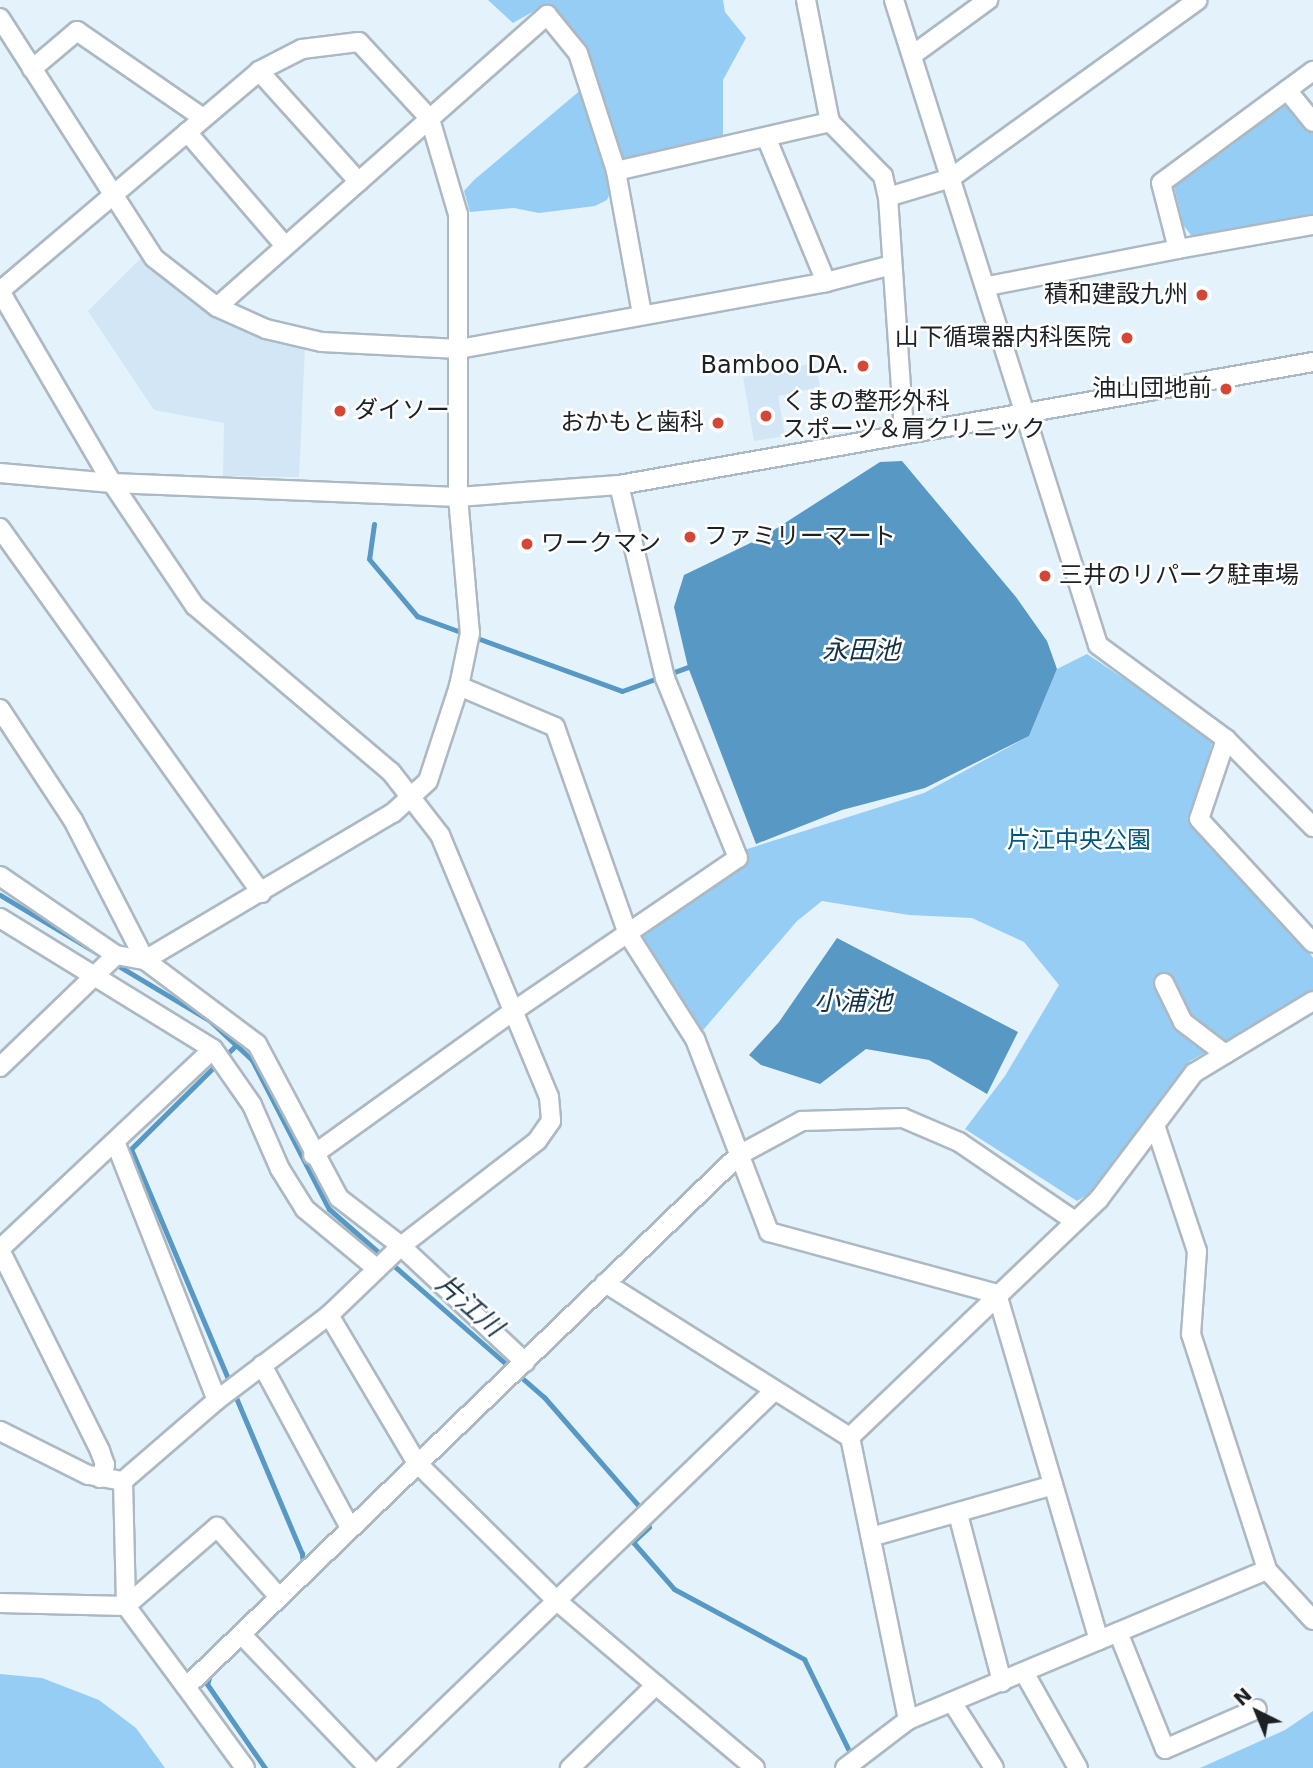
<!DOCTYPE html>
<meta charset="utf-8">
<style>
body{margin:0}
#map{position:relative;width:1313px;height:1768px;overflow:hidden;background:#e4f2fc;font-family:"DejaVu Sans","Noto Sans JP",sans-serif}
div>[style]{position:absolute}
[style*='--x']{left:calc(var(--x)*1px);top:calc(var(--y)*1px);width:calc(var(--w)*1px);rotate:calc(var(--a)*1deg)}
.built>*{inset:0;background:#d2e6f5}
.green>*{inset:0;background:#95cdf5}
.water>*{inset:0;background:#5798c4}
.stream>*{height:5px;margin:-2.5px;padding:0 2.5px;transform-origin:2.5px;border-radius:2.5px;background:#5798c4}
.roads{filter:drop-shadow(2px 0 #acb9c2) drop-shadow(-2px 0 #acb9c2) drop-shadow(0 2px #acb9c2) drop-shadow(0 -2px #acb9c2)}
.minor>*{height:18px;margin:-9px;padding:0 9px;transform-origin:9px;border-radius:9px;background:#fff}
.dots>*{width:19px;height:19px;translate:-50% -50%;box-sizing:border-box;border:4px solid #fff;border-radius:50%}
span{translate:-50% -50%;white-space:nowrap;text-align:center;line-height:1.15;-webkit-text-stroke:5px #fff;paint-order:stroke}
.poi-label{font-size:24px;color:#1c2125}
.right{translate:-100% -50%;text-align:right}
.left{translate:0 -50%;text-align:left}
.park-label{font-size:24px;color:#005681}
.water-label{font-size:26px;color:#153246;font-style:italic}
.north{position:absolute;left:1222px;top:1677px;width:70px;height:70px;-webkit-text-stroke:5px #fff;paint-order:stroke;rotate:317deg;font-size:19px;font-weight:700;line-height:28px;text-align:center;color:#1c2125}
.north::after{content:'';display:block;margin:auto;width:24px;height:32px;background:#1c2125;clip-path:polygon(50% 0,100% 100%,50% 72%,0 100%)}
</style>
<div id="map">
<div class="built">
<i style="clip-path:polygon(141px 258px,204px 310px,280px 343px,305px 347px,299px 477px,223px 476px,224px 423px,154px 410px,88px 311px)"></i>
<i style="clip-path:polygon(815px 363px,820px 387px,778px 396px,785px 436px,754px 441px,743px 377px)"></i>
</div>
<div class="green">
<i style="clip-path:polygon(488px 0,723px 0,725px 12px,746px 38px,723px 80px,723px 135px,719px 140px,627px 162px,607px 171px,611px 191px,607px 200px,595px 206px,539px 213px,514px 208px,470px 212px,464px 191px,474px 180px,595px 78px,589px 55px,555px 12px,536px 10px,513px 23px)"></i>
<i style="clip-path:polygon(1294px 104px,1313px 130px,1313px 216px,1194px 239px,1183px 225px,1173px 182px,1284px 105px)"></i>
<i style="clip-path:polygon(1087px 654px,1207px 734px,1212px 743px,1195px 816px,1301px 939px,1313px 958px,1313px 994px,1190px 1061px,1097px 1189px,1077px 1201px,965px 1129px,1005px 1076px,1059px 985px,1024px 942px,972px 918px,909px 915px,822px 901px,797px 921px,698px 1036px,643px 948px,641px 930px,739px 870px,744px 850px,924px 793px,1029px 736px,1057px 669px)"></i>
<i style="clip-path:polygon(0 1674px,42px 1678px,99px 1700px,136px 1728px,165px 1768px,0 1768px)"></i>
<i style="clip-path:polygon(1313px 1711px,1313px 1768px,1200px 1768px,1285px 1730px)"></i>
</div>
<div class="water">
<i style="clip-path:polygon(902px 461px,1016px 597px,1047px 641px,1057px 669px,1029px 736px,925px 788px,842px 810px,756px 844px,688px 667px,674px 607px,684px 575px,763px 537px,880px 462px)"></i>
<i style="clip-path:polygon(837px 938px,1018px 1032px,987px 1094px,929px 1060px,866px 1049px,820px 1084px,761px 1065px,749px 1055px,779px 1022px)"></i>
</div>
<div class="stream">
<i style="--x:374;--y:524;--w:35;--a:98"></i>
<i style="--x:369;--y:559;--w:75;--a:49.9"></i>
<i style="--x:417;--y:616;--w:218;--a:20.1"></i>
<i style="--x:622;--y:691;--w:70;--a:-20"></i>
<i style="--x:0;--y:895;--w:244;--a:30.9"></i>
<i style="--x:209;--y:1020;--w:37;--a:43"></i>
<i style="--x:236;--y:1045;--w:22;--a:43"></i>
<i style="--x:252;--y:1060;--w:168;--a:62.7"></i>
<i style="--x:329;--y:1209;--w:286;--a:41.2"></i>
<i style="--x:544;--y:1397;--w:151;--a:49"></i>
<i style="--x:236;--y:1045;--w:148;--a:135.3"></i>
<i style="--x:131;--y:1149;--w:439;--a:67.1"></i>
<i style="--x:302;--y:1553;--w:14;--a:86"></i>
<i style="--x:647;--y:1520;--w:7;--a:74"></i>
<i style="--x:649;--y:1527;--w:22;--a:137"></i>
<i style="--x:633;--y:1542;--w:62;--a:48.9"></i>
<i style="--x:674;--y:1589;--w:148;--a:28.3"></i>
<i style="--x:804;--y:1659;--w:111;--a:63.9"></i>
<i style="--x:210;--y:1675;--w:9;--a:108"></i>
<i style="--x:207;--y:1684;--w:102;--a:55.4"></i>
</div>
<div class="roads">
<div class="minor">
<i style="--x:806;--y:0;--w:124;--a:78.9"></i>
<i style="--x:830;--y:122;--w:76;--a:45.5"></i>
<i style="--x:883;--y:176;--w:22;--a:77"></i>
<i style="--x:888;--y:197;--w:236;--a:86.1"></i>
<i style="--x:894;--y:0;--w:676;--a:72.45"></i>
<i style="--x:1098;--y:645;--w:159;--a:36.3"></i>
<i style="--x:1226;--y:739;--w:124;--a:45.3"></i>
<i style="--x:0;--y:18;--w:285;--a:57.3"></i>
<i style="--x:154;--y:258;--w:80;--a:37.9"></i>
<i style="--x:217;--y:307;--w:54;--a:24.2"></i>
<i style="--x:266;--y:329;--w:57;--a:13.1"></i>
<i style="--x:322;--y:342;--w:137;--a:2.9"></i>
<i style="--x:459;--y:349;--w:373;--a:-10.3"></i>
<i style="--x:826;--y:282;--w:68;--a:-14.4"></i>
<i style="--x:914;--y:54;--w:92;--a:-36.1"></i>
<i style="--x:32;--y:69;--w:59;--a:-40.2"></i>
<i style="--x:77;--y:31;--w:153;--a:34.6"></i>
<i style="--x:259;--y:71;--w:149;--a:48"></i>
<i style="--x:1287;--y:90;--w:41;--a:50.9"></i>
<i style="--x:187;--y:132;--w:150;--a:49.3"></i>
<i style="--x:766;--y:137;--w:157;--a:67.5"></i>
<i style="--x:616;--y:171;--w:220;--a:-12.9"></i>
<i style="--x:888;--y:197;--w:66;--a:-16.8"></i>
<i style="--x:951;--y:178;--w:304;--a:-35.8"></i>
<i style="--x:1178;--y:249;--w:137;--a:-10.1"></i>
<i style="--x:988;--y:286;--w:194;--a:-11"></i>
<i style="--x:1178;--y:249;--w:68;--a:-104.4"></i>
<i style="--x:1161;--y:183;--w:189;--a:-36.4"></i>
<i style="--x:0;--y:291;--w:340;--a:-40.3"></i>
<i style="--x:259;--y:71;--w:48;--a:-27.1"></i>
<i style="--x:302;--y:49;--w:57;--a:-7"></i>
<i style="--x:359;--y:42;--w:105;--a:47.3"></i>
<i style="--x:430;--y:119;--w:99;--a:73.6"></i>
<i style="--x:458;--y:214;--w:283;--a:90"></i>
<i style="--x:458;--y:497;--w:137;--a:85"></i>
<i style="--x:470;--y:633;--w:54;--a:101.7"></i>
<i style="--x:459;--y:686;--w:104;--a:23.1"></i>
<i style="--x:555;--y:727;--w:219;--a:70.6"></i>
<i style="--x:628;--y:934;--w:125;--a:57.5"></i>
<i style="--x:695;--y:1039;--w:207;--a:69"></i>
<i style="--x:769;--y:1232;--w:236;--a:15.2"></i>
<i style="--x:997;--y:1294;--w:361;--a:73.6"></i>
<i style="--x:0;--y:291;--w:222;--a:59.7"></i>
<i style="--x:112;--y:483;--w:148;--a:56"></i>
<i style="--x:195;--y:606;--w:257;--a:40.3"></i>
<i style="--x:391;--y:772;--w:80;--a:52.1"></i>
<i style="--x:440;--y:835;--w:284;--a:67.4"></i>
<i style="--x:549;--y:1097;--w:24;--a:85"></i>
<i style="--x:551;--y:1121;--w:24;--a:125"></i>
<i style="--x:537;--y:1141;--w:172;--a:142.3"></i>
<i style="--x:401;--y:1246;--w:100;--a:136.2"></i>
<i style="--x:329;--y:1315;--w:141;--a:142.8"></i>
<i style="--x:217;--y:1400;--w:124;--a:139.2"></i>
<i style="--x:123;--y:1481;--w:36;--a:-170"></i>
<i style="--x:88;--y:1475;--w:98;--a:-153.4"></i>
<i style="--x:217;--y:307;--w:441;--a:-41.5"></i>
<i style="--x:547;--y:15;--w:49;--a:50.8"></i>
<i style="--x:578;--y:53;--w:124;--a:72.1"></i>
<i style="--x:616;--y:171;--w:145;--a:79.7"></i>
<i style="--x:0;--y:473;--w:112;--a:5.1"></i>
<i style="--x:112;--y:483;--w:346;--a:2.3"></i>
<i style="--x:458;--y:497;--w:161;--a:-4.3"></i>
<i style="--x:619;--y:485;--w:705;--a:-10.05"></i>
<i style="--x:0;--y:528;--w:449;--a:54.4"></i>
<i style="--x:0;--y:709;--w:133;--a:56.7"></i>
<i style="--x:73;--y:820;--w:157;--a:62.8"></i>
<i style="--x:145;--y:960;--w:140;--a:36.9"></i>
<i style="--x:257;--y:1044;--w:174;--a:62"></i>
<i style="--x:339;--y:1198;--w:78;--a:37.7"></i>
<i style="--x:401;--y:1246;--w:170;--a:43.1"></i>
<i style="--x:1226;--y:739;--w:84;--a:108.6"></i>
<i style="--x:1199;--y:819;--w:168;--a:47.4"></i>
<i style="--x:0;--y:876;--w:140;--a:34.3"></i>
<i style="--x:116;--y:955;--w:29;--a:10"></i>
<i style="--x:145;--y:960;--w:288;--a:-30.7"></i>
<i style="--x:393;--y:813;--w:47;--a:-42.4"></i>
<i style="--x:428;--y:781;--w:100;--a:-71.9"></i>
<i style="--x:0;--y:918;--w:250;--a:31.6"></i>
<i style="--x:213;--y:1049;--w:68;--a:55.1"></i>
<i style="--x:252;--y:1105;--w:70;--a:66.4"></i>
<i style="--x:280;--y:1169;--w:47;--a:58"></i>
<i style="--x:305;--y:1209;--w:92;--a:39.7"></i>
<i style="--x:1164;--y:983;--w:43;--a:64"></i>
<i style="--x:1183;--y:1022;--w:53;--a:37.3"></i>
<i style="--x:0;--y:1067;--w:161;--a:-44"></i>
<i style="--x:1155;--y:1125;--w:133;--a:71.6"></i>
<i style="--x:1197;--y:1251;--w:83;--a:94.1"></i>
<i style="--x:1191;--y:1334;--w:248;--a:72.1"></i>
<i style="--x:116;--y:1144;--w:275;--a:68.5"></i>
<i style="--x:313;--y:1155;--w:245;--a:-35.7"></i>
<i style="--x:512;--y:1012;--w:273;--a:-34.3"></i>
<i style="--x:738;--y:858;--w:194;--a:-112.1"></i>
<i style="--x:665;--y:678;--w:198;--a:-103.4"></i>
<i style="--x:0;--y:1249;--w:292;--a:-43.2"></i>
<i style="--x:0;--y:1250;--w:225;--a:63.5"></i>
<i style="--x:100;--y:1451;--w:15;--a:70"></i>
<i style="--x:105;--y:1465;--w:14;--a:111"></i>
<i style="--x:605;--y:1283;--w:289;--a:32.2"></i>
<i style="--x:850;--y:1437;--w:289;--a:78.4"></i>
<i style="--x:329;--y:1315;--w:172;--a:59.3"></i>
<i style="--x:417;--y:1463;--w:197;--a:44.6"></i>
<i style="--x:557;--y:1601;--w:130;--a:40.3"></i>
<i style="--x:656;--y:1685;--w:120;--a:136"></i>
<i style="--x:262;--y:1365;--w:185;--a:61.6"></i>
<i style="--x:850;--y:1437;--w:344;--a:-43.7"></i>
<i style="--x:1099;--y:1199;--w:158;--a:-53"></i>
<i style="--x:1194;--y:1073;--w:139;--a:-31.2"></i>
<i style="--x:123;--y:1481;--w:125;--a:88.6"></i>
<i style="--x:126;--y:1606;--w:101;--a:53.5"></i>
<i style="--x:186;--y:1687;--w:767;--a:-43.89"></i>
<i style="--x:739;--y:1155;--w:72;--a:-28.4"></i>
<i style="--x:802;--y:1121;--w:101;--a:-1.7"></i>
<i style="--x:903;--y:1118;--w:61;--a:23.2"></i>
<i style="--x:959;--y:1142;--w:140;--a:34.3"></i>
<i style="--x:958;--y:1514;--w:174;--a:75.3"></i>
<i style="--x:871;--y:1537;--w:189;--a:-15.9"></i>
<i style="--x:0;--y:1603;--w:126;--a:1.4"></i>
<i style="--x:126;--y:1606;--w:121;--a:-41"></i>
<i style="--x:217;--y:1527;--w:94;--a:48.5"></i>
<i style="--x:1118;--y:1632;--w:126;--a:68.1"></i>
<i style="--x:1165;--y:1749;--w:100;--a:-23.5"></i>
<i style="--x:241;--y:1634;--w:185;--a:46.3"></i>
<i style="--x:1025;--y:1674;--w:108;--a:60.6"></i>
<i style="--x:656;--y:1685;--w:129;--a:40"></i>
<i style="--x:186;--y:1687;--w:100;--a:53.9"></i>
<i style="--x:952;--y:1702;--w:78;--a:57.5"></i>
<i style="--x:383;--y:1768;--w:543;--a:-43.96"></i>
<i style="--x:845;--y:1768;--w:79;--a:-37.3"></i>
<i style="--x:908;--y:1720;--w:389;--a:-22.7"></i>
<i style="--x:1267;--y:1570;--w:68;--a:47.4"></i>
</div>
</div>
<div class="dots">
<i style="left:1202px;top:295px;background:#d44737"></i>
<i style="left:1127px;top:338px;background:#d44737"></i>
<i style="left:863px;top:366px;background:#d44737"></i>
<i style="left:1226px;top:389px;background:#d44737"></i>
<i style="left:340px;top:411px;background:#d44737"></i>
<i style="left:766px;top:416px;background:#d44737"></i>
<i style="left:718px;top:423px;background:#d44737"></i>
<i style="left:690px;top:537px;background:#d44737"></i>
<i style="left:527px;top:544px;background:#d44737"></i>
<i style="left:1045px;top:576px;background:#d44737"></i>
</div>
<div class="poi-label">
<span class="right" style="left:1188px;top:295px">積和建設九州</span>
<span class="right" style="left:1111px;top:338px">山下循環器内科医院</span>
<span class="right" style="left:849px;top:366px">Bamboo DA.</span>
<span class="right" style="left:1212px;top:389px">油山団地前</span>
<span class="left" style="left:782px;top:416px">くまの整形外科<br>スポーツ＆肩クリニック</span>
<span class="left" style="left:354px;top:411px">ダイソー</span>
<span class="right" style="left:704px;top:423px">おかもと歯科</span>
<span class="left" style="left:704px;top:537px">ファミリーマート</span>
<span class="left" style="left:541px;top:544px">ワークマン</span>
<span class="left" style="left:1059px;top:576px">三井のリパーク駐車場</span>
</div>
<div class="park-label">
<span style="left:1079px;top:841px">片江中央公園</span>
</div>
<div class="water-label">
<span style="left:861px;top:651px">永田池</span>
<span style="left:853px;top:1002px">小浦池</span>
<span style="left:469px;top:1306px;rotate:41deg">片江川</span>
</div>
<div class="north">N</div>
</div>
